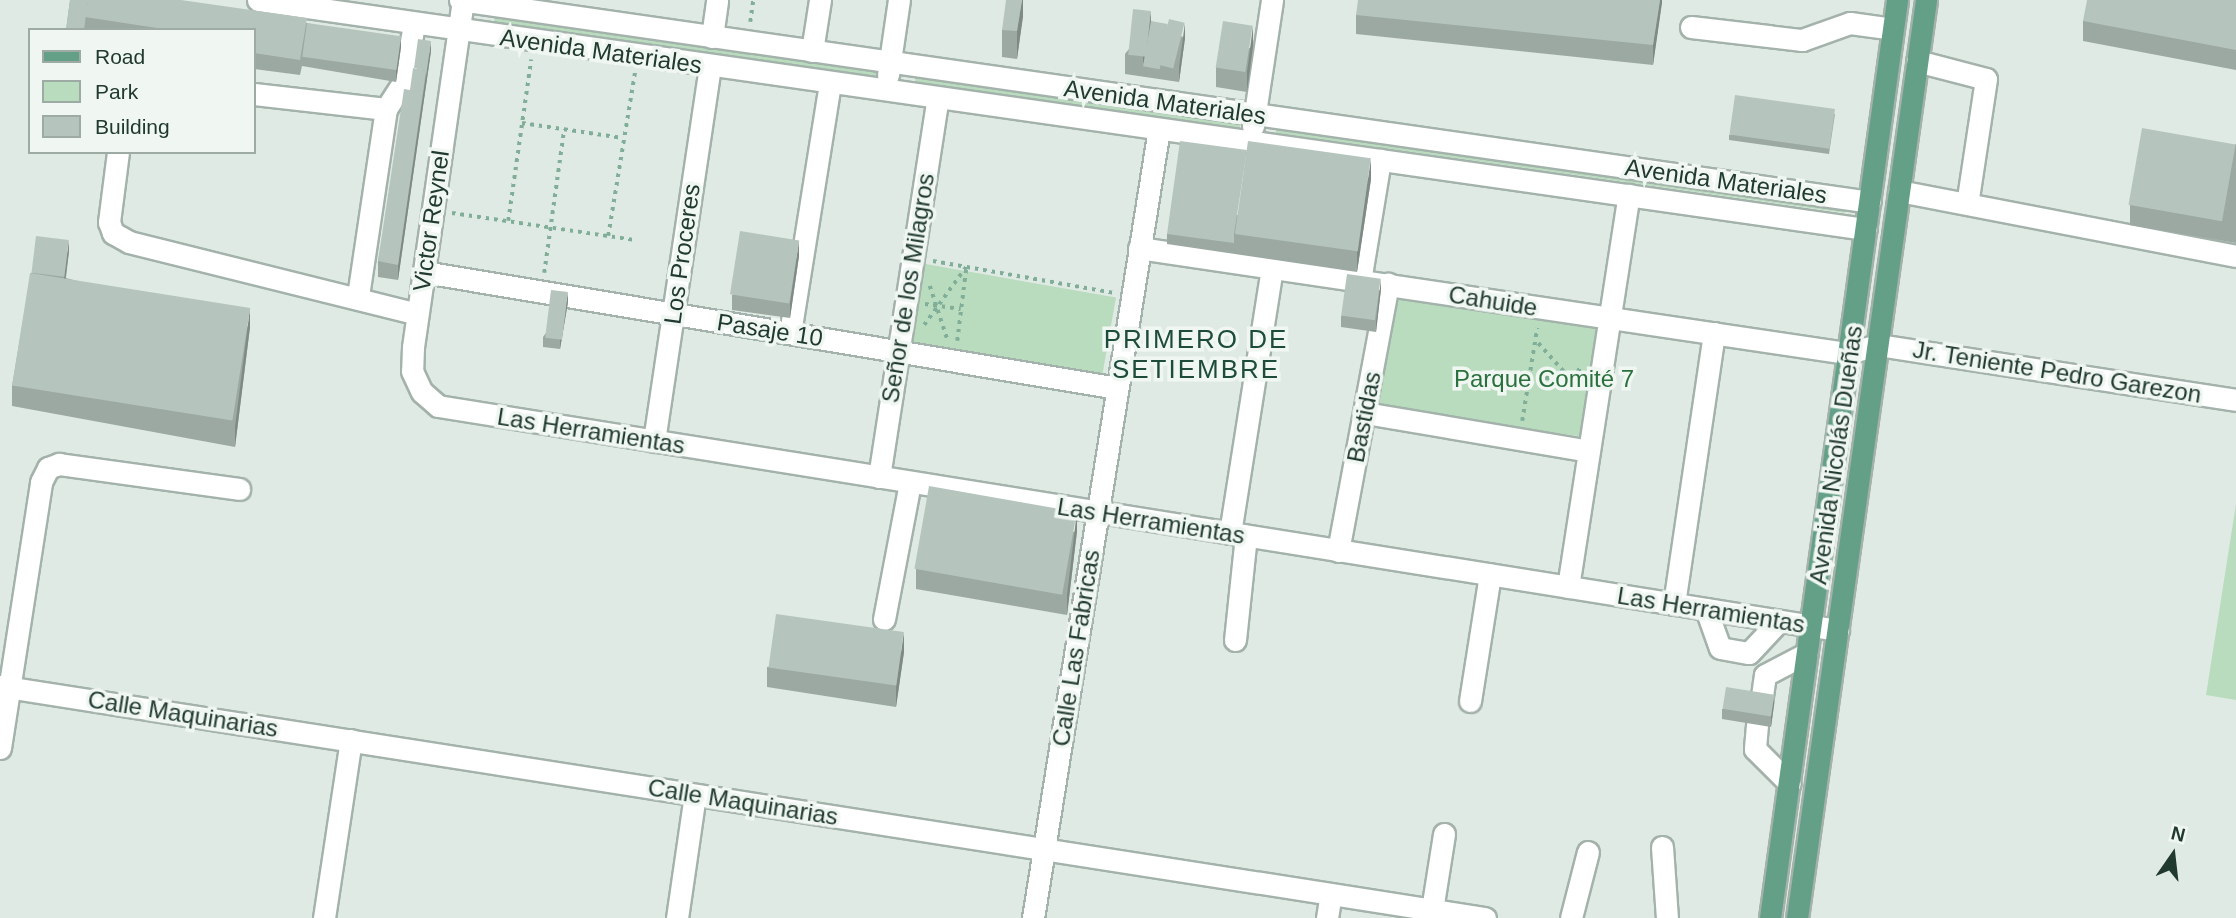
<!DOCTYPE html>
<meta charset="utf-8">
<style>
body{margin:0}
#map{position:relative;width:2236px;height:918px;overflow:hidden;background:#e0eae4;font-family:Arial,sans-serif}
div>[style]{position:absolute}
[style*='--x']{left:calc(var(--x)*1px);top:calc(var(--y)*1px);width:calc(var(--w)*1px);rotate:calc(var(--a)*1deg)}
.green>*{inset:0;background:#b8dcbd;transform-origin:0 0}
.path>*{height:3.5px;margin-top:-1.75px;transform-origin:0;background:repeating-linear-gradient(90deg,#80ae99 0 3.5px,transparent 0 8.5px)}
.roads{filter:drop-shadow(2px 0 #a3b2aa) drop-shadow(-2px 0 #a3b2aa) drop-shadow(0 2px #a3b2aa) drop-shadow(0 -2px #a3b2aa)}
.minor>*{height:21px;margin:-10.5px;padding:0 10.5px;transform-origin:10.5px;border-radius:10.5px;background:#fff}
.major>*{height:21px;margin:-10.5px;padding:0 10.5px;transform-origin:10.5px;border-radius:10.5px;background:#64a088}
.wall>*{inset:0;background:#9ca9a3}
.shaded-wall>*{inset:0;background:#7f8a84}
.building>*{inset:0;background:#b5c5bd;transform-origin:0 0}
span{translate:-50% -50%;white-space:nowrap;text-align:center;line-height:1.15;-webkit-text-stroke:7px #f0f7f2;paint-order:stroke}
.street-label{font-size:24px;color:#213a30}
.park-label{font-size:24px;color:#2b713d}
.neighbourhood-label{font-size:26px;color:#1d4c3a;letter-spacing:2px}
.legend{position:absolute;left:28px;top:28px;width:228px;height:126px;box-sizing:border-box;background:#f0f7f2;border:2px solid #9daba4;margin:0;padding:9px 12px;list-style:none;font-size:21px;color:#213a30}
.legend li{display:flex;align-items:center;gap:14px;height:35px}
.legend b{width:35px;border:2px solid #9daba4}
.north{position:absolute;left:2138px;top:820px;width:70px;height:70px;-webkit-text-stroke:5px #f0f7f2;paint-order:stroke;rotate:14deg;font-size:19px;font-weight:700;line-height:28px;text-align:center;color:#213a30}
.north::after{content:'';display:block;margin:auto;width:24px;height:32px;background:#213a30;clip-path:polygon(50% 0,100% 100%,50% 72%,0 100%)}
</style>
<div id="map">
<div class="green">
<i style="left:496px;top:8px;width:391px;height:18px;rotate:8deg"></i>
<i style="clip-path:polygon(916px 65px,1242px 110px,1240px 128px,915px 86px)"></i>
<i style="left:1278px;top:117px;width:574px;height:16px;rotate:8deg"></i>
<i style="left:920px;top:263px;width:199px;height:83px;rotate:10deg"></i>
<i style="left:1394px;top:297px;width:219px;height:112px;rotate:8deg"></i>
<i style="clip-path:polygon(2236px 504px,2236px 700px,2206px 695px)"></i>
</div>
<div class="path">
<i style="--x:750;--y:22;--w:22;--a:-82"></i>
<i style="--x:522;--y:123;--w:102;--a:8.4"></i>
<i style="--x:452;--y:213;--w:184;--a:8.4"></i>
<i style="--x:508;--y:221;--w:163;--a:-81.9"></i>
<i style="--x:608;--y:236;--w:166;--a:-80.7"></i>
<i style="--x:933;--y:261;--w:185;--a:10"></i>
<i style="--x:544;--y:273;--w:145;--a:-82.1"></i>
<i style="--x:930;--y:286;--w:55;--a:71.9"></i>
<i style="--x:925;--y:304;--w:36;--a:8"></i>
<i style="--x:924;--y:325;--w:72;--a:-54.1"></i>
<i style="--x:957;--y:341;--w:73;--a:-82.9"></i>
<i style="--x:1528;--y:378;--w:41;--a:0"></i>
<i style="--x:1569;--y:378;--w:51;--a:-131.8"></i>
<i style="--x:1578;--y:390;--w:12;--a:-114"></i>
<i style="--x:1573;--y:379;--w:15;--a:-58"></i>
<i style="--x:1522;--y:421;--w:94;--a:-80.8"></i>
</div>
<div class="roads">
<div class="minor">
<i style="--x:258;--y:0;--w:1624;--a:8.11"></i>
<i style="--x:460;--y:0;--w:1424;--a:8.15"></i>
<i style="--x:463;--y:0;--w:351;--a:98.2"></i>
<i style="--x:413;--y:347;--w:24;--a:92"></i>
<i style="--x:412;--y:371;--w:23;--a:65"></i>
<i style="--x:422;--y:392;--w:21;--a:41"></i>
<i style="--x:438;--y:406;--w:1418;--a:9.09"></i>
<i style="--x:1691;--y:27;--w:112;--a:6.7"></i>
<i style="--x:1802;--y:40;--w:51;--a:-19.5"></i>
<i style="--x:1850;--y:23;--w:43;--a:7.9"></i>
<i style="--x:712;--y:37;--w:37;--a:-82"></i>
<i style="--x:812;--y:51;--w:52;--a:-81.1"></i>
<i style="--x:1917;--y:61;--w:71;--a:14.6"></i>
<i style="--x:1986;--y:79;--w:126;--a:98.6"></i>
<i style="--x:888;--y:75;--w:76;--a:-81.7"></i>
<i style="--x:254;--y:94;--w:133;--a:6.5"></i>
<i style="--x:1253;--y:126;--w:127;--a:-81.4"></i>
<i style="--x:118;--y:152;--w:71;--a:97.3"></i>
<i style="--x:109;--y:222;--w:12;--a:70"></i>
<i style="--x:113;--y:233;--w:18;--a:29"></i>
<i style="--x:129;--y:242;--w:297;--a:14"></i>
<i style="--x:1899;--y:191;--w:343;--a:10.9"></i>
<i style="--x:1139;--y:248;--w:716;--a:8.44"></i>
<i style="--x:1847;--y:353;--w:32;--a:-14"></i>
<i style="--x:1878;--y:345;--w:362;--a:8.7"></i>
<i style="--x:424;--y:272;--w:703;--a:9.5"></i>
<i style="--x:1360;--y:281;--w:123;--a:-80.6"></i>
<i style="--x:358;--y:296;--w:189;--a:-81.5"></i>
<i style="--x:386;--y:109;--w:33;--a:-57"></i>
<i style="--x:404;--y:81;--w:58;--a:-80"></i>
<i style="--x:790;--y:333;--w:253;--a:-80.9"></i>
<i style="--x:1365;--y:413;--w:227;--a:9.6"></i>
<i style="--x:654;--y:441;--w:379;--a:-81.5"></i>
<i style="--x:879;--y:477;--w:384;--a:-81.2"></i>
<i style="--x:1230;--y:533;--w:268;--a:-81"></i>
<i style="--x:1338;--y:551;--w:272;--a:-79.4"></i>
<i style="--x:1568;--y:587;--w:397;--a:-81.2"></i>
<i style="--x:1674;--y:604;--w:274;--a:-81.6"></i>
<i style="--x:1706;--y:609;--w:41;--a:70.3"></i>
<i style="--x:1720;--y:648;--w:29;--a:10"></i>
<i style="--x:1749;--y:653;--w:44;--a:-46.8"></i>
<i style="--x:884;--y:619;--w:138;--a:-79.2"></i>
<i style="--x:1235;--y:640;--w:105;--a:-84"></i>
<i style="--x:0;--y:686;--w:1503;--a:8.88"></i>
<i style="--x:1470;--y:701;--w:128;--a:-81"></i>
<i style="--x:1761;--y:703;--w:28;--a:-82"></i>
<i style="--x:1765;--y:675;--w:47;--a:-27.6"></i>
<i style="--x:1757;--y:725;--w:24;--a:95"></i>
<i style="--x:1755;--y:749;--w:49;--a:45"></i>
<i style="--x:0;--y:748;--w:269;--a:-81.2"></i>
<i style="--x:41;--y:482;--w:16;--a:-63"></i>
<i style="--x:48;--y:468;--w:12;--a:-20"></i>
<i style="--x:59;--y:464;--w:182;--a:7.9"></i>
<i style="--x:1662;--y:847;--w:71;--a:86"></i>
<i style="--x:1432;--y:910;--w:77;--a:-81"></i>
<i style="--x:324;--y:918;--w:180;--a:-81.4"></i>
<i style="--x:677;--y:918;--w:124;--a:-81.7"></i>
<i style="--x:1033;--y:918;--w:799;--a:-80.93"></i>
<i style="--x:1327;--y:918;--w:24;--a:-81"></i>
<i style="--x:1571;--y:918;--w:68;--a:-75.6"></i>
</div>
<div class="major">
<i style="--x:1770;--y:918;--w:927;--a:-82.12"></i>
<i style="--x:1797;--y:918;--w:927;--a:-82"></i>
</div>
</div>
<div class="wall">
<i style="clip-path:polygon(70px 0,307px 23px,401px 47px,396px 82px,302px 66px,300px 75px,254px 69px,254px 30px,66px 30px)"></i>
<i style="clip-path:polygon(1023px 0,1023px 16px,1017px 59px,1002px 57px,1002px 30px)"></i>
<i style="clip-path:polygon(1662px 0,1653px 65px,1356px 34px,1356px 15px)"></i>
<i style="clip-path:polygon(2236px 0,2236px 70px,2083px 41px,2083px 21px)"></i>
<i style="clip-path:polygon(1151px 21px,1185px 38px,1179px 82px,1125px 74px,1125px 54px)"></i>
<i style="clip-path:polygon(1253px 46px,1247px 92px,1216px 87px,1216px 67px)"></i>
<i style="clip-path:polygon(431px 51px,398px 280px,378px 277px,378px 261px,410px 90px)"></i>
<i style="clip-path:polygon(1835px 114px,1829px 154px,1729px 140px,1729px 135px)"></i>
<i style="clip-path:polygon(2236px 144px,2236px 243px,2130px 225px,2130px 205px)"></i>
<i style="clip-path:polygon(1371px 179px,1357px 272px,1167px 244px,1167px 234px)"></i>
<i style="clip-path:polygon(69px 251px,66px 278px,250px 327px,235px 447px,12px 406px,12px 386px,31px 273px)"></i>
<i style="clip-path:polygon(799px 256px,790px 318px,732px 310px,732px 295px)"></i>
<i style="clip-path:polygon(1381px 289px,1376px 332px,1341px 327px,1341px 316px)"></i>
<i style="clip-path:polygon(568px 302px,560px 349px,543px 347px,543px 337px)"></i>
<i style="clip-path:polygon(1077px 531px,1067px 615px,916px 589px,916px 569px)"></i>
<i style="clip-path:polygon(904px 652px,896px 707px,767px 687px,767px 667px)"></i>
<i style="clip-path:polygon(1774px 705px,1771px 727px,1722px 719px,1722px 709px)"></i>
</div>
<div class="shaded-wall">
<i style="clip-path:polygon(1022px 0,1023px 0,1023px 16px,1017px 59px,1017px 31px)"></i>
<i style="clip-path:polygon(1660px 0,1662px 0,1662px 3px,1653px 65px,1653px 45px)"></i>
<i style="clip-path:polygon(1151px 11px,1151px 31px,1143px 66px,1143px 57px)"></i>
<i style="clip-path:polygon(1185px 23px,1185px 38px,1179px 82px,1179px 67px)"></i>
<i style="clip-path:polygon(1253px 26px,1253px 46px,1247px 92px,1247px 72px)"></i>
<i style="clip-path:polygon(401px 37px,401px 47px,396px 82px,396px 71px)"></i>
<i style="clip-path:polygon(431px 41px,431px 51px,398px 280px,398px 265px)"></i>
<i style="clip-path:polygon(1371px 159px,1371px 179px,1357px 272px,1357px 252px)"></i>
<i style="clip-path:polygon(69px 240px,69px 251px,63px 298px,63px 287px)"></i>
<i style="clip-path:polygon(799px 240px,799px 256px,790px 318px,790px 303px)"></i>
<i style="clip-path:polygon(1381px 279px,1381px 289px,1376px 332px,1376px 322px)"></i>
<i style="clip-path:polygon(568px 292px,568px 302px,560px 349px,560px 338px)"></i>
<i style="clip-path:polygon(250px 308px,250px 327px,235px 447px,235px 427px)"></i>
<i style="clip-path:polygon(1077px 511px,1077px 531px,1067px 615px,1067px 595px)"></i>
<i style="clip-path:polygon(904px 632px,904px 652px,896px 707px,896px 687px)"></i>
<i style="clip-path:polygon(1774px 695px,1774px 705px,1771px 727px,1771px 717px)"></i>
</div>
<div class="building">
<i style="clip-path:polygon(70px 0,88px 0,84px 30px,66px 30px)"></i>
<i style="clip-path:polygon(88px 0,181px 0,307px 18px,300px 60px,254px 53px,254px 30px,170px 30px,85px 17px)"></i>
<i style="clip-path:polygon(1006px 0,1022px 0,1017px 31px,1002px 30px)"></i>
<i style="clip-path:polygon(1358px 0,1660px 0,1653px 45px,1356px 15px)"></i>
<i style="clip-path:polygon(2087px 0,2236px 0,2236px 50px,2083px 21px)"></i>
<i style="left:1133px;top:9px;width:18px;height:46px;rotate:6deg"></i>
<i style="left:1169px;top:19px;width:16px;height:47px;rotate:14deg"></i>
<i style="left:1151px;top:21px;width:17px;height:46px;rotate:10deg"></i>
<i style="left:1223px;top:21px;width:30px;height:47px;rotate:9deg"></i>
<i style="left:307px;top:23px;width:95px;height:34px;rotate:8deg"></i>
<i style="clip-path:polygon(418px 39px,431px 41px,426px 76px,426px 71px,414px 68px)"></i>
<i style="clip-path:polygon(413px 68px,426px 71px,398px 265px,378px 261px,404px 89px,410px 90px)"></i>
<i style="left:1735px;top:95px;width:101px;height:40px;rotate:8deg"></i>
<i style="left:2142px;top:128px;width:95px;height:78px;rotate:10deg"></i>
<i style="clip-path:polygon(1180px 141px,1247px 150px,1234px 234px,1234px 243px,1167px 234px)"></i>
<i style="left:1248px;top:141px;width:124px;height:94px;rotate:8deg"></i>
<i style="left:740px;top:231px;width:60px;height:64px;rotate:9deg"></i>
<i style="left:36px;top:236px;width:33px;height:37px;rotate:7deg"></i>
<i style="left:30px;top:273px;width:223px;height:114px;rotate:9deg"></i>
<i style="left:1347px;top:274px;width:34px;height:42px;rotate:8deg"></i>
<i style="left:551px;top:290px;width:17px;height:48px;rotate:7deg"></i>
<i style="left:929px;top:486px;width:150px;height:84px;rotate:10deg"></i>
<i style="left:776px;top:614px;width:129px;height:54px;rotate:8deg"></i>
<i style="left:1726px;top:687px;width:49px;height:22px;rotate:9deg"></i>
</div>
<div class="street-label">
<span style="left:601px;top:51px;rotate:8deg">Avenida Materiales</span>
<span style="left:1165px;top:102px;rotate:8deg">Avenida Materiales</span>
<span style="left:1726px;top:181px;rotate:8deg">Avenida Materiales</span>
<span style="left:431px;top:221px;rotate:-82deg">Victor Reynel</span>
<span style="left:682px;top:254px;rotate:-82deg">Los Proceres</span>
<span style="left:908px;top:288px;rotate:-81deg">Señor de los Milagros</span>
<span style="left:1493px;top:301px;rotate:9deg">Cahuide</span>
<span style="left:770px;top:330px;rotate:9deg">Pasaje 10</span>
<span style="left:2057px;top:372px;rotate:9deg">Jr. Teniente Pedro Garezon</span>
<span style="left:1364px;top:417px;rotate:-79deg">Bastidas</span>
<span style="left:591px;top:431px;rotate:9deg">Las Herramientas</span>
<span style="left:1836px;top:455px;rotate:-82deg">Avenida Nicolás Dueñas</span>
<span style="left:1151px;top:521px;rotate:9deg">Las Herramientas</span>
<span style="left:1711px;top:610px;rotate:9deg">Las Herramientas</span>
<span style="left:1076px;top:648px;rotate:-81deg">Calle Las Fabricas</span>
<span style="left:183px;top:714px;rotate:9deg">Calle Maquinarias</span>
<span style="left:743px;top:802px;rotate:9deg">Calle Maquinarias</span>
</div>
<div class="park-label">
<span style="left:1544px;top:379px">Parque Comité 7</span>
</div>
<div class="neighbourhood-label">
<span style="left:1196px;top:355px">PRIMERO DE<br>SETIEMBRE</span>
</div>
<ul class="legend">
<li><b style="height:9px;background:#64a088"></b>Road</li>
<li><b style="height:19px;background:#b8dcbd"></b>Park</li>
<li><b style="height:19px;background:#b5c5bd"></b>Building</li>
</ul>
<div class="north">N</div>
</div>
